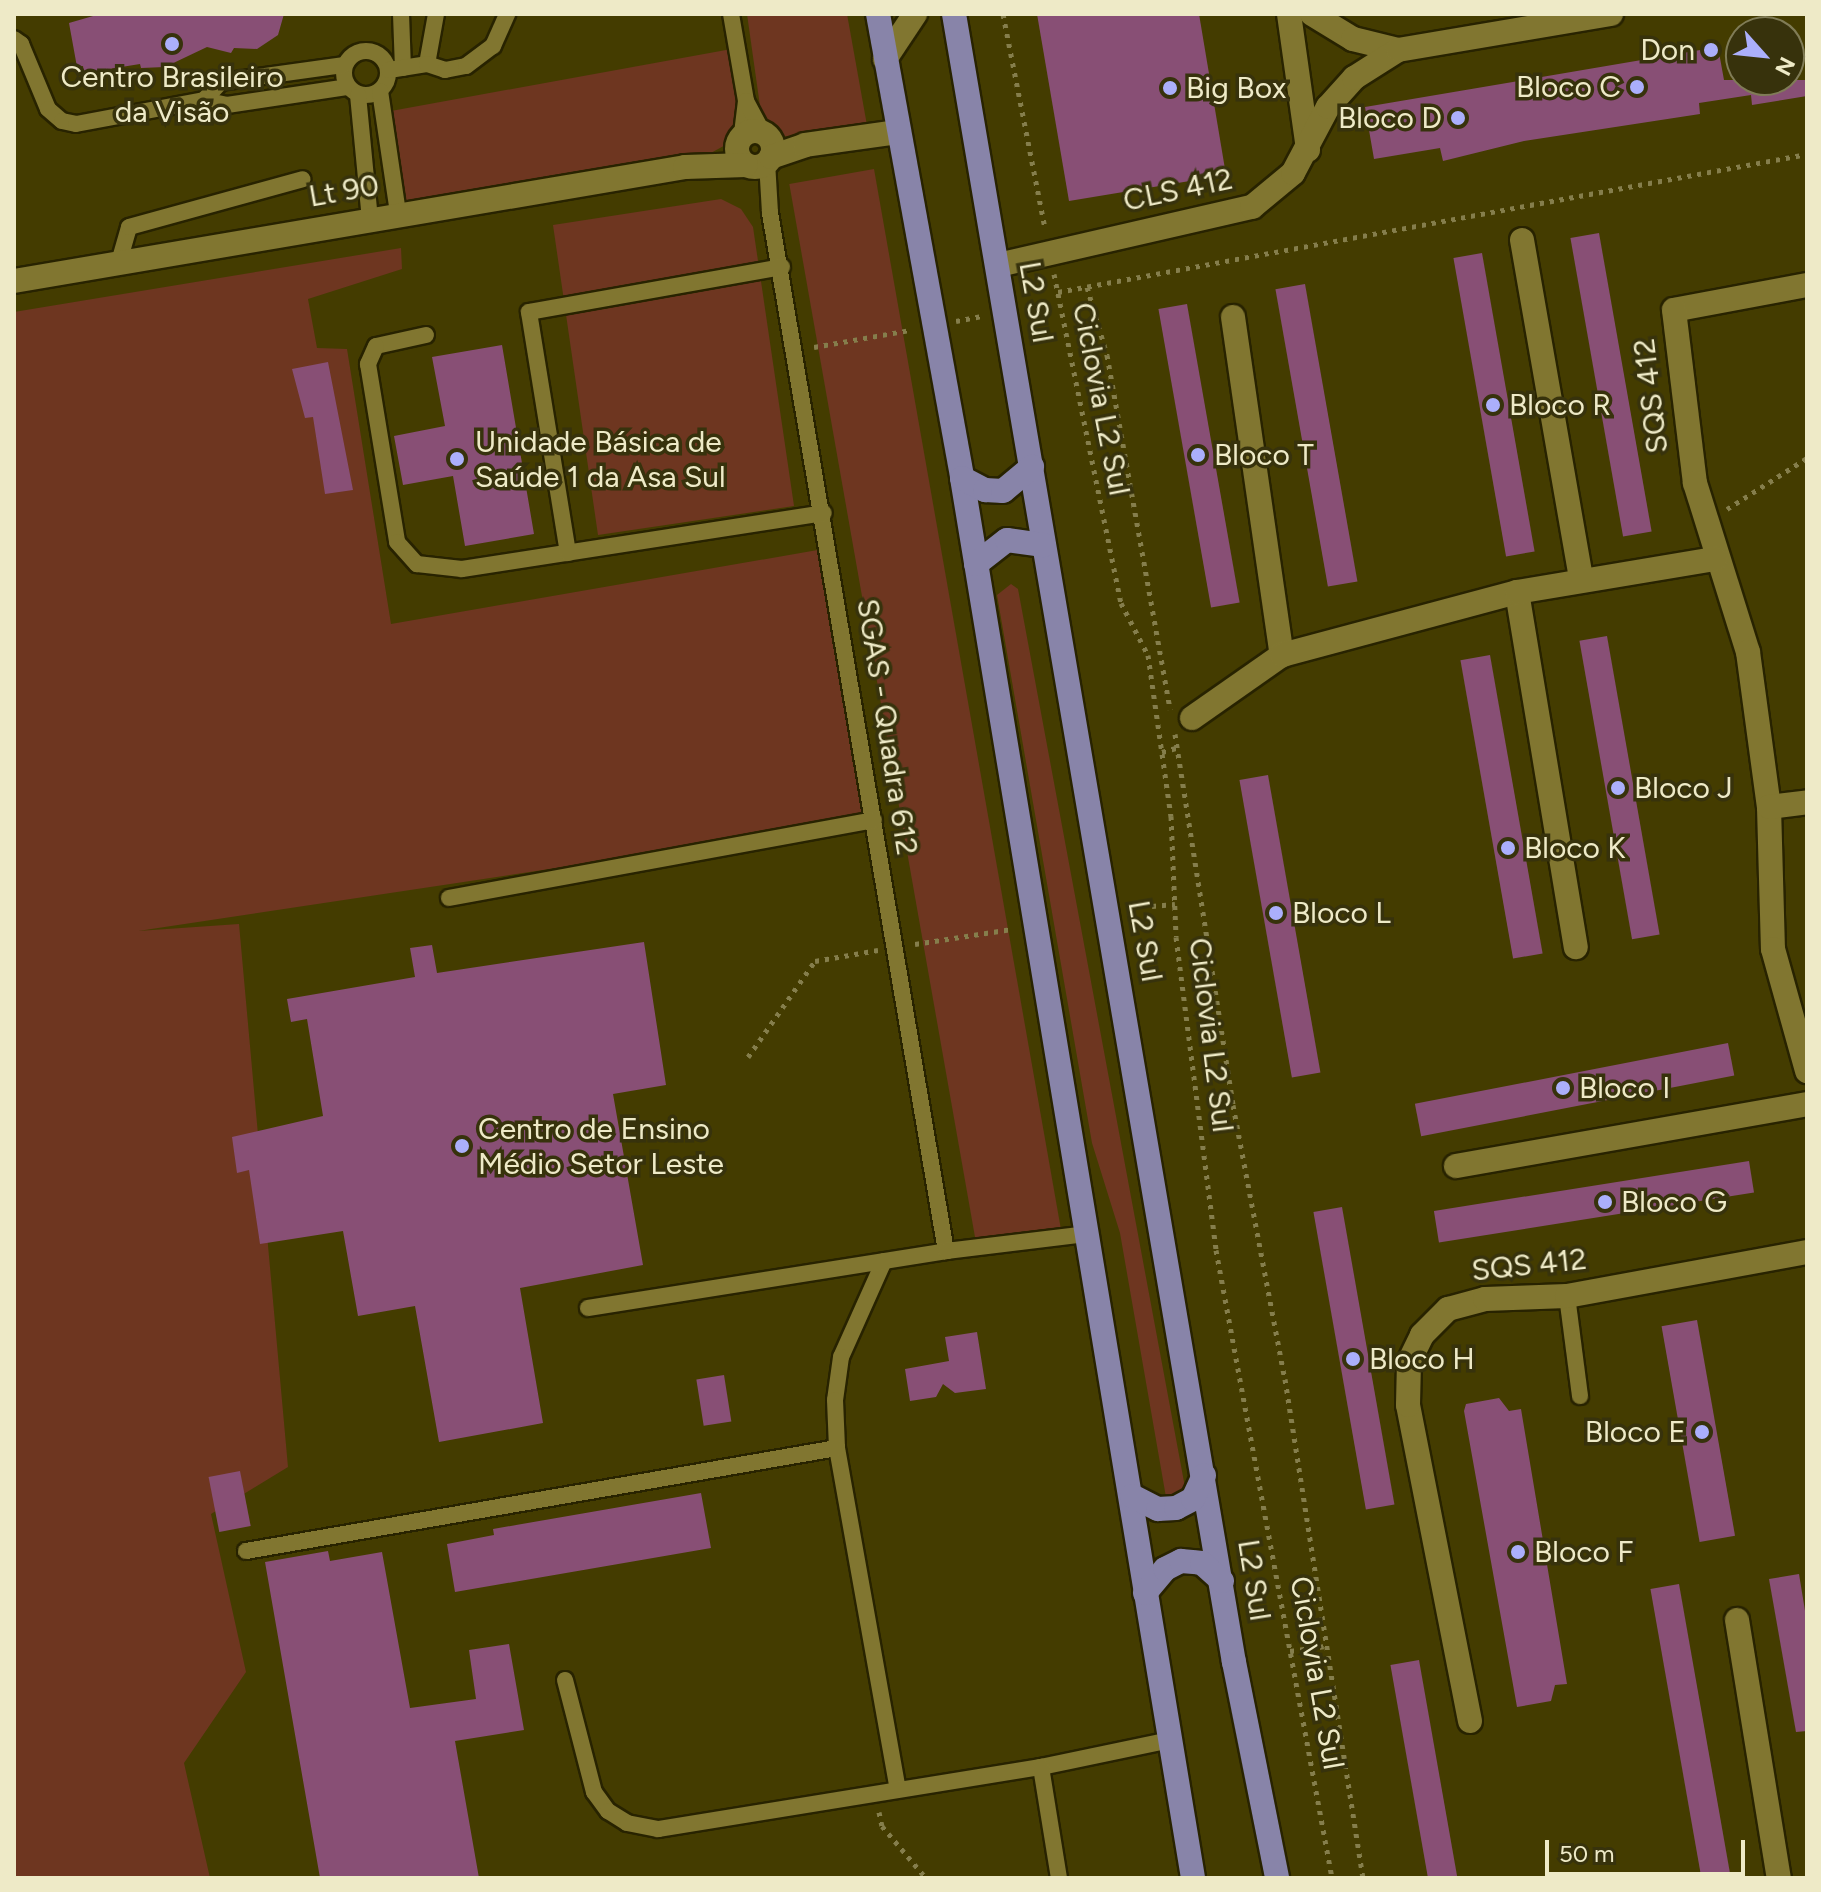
<!DOCTYPE html>
<meta charset="utf-8">
<style>
body{margin:0}
#map{position:relative;width:1821px;height:1892px;overflow:hidden;background:#443c00;font-family:Figtree,sans-serif}
div>[style]{position:absolute}
[style*='--x']{left:calc(var(--x)*1px);top:calc(var(--y)*1px);width:calc(var(--w)*1px);rotate:calc(var(--a)*1deg)}
.green>*{inset:0;background:#6e3620;transform-origin:0 0}
.building>*{inset:0;background:#884f75;transform-origin:0 0}
.path>*{height:5px;margin-top:-2.5px;transform-origin:0;background:repeating-linear-gradient(90deg,#857e4c 0 4px,transparent 0 10px)}
.roads{filter:drop-shadow(2px 0 #282300) drop-shadow(-2px 0 #282300) drop-shadow(0 2px #282300) drop-shadow(0 -2px #282300)}
.service>*{height:16px;margin:-8px;padding:0 8px;transform-origin:8px;border-radius:8px;background:#817630}
.service>.ring{margin:-8px;padding:0;box-sizing:content-box;background:none;border:16px solid #817630;border-radius:50%}
.minor>*{height:24px;margin:-12px;padding:0 12px;transform-origin:12px;border-radius:12px;background:#817630}
.tertiary>*{height:24px;margin:-12px;padding:0 12px;transform-origin:12px;border-radius:12px;background:#817630}
.tertiary>.ring{margin:-12px;padding:0;box-sizing:content-box;background:none;border:24px solid #817630;border-radius:50%}
.primary>*{height:24px;margin:-12px;padding:0 12px;transform-origin:12px;border-radius:12px;background:#8884a9}
.dots>*{width:22px;height:22px;translate:-50% -50%;box-sizing:border-box;border:4px solid #37320c;border-radius:50%}
span{translate:-50% -50%;white-space:nowrap;text-align:center;line-height:1.15;-webkit-text-stroke:7px #37320c;paint-order:stroke}
.poi-label{font-size:30px;color:#eeeac7}
.right{translate:-100% -50%;text-align:right}
.left{translate:0 -50%;text-align:left}
.street-label{font-size:30px;color:#eeeac7}
.frame{position:absolute;inset:0;border:16px solid #eeeac7;pointer-events:none}
.north{position:absolute;left:1725px;top:16px;width:80px;height:80px;box-sizing:border-box;background:#37320c;border:2px solid #807c57;border-radius:50%;rotate:117deg;font-size:22px;font-weight:700;line-height:32px;text-align:center;color:#eeeac7}
.north::after{content:'';display:block;margin:auto;width:28px;height:36px;background:#abaffb;clip-path:polygon(50% 0,100% 100%,50% 72%,0 100%)}
.scale{position:absolute;left:1545px;top:1840px;width:200px;height:36px;box-sizing:border-box;border:4px solid #eeeac7;border-top:0;padding-left:10px;font-size:24px;line-height:28px;white-space:nowrap;color:#eeeac7;-webkit-text-stroke:6px #37320c;paint-order:stroke}
</style>
<div id="map">
<div class="green">
<i style="clip-path:polygon(747px 14px,847px 14px,868px 131px,774px 137px,761px 113px)"></i>
<i style="clip-path:polygon(737px 48px,742px 136px,685px 167px,398px 213px,391px 111px)"></i>
<i style="left:874px;top:169px;width:1077px;height:86px;rotate:80deg"></i>
<i style="clip-path:polygon(721px 199px,741px 209px,753px 227px,794px 506px,598px 535px,553px 225px)"></i>
<i style="clip-path:polygon(401px 248px,402px 269px,308px 299px,317px 348px,347px 349px,391px 624px,829px 548px,874px 820px,138px 931px,239px 924px,288px 1467px,211px 1514px,246px 1672px,184px 1763px,210px 1878px,14px 1878px,14px 312px)"></i>
<i style="clip-path:polygon(1011px 584px,1018px 589px,1187px 1498px,1167px 1503px,1120px 1233px,1092px 1143px,997px 595px)"></i>
</div>
<div class="building">
<i style="clip-path:polygon(100px 14px,284px 14px,278px 35px,257px 49px,234px 48px,231px 53px,207px 47px,165px 67px,141px 68px,140px 64px,84px 73px,83px 66px,77px 67px,69px 23px)"></i>
<i style="clip-path:polygon(1037px 14px,1199px 14px,1226px 175px,1069px 201px)"></i>
<i style="clip-path:polygon(1718px 47px,1724px 80px,1807px 80px,1807px 96px,1752px 105px,1751px 95px,1699px 103px,1700px 114px,1524px 141px,1443px 161px,1440px 148px,1374px 159px,1365px 107px)"></i>
<i style="left:1599px;top:233px;width:303px;height:29px;rotate:80deg"></i>
<i style="left:1482px;top:253px;width:303px;height:29px;rotate:80deg"></i>
<i style="left:1305px;top:284px;width:302px;height:30px;rotate:80deg"></i>
<i style="left:1187px;top:304px;width:303px;height:29px;rotate:80deg"></i>
<i style="clip-path:polygon(502px 345px,534px 534px,465px 546px,453px 476px,403px 485px,394px 436px,445px 426px,432px 357px)"></i>
<i style="clip-path:polygon(328px 362px,353px 490px,325px 494px,313px 417px,305px 418px,292px 369px)"></i>
<i style="left:1607px;top:636px;width:303px;height:28px;rotate:80deg"></i>
<i style="left:1490px;top:655px;width:303px;height:30px;rotate:80deg"></i>
<i style="left:1268px;top:775px;width:302px;height:29px;rotate:80deg"></i>
<i style="clip-path:polygon(644px 942px,666px 1085px,613px 1094px,643px 1265px,520px 1288px,543px 1423px,439px 1442px,415px 1306px,358px 1316px,343px 1231px,260px 1244px,249px 1170px,237px 1173px,232px 1137px,323px 1116px,307px 1019px,291px 1022px,287px 999px,415px 977px,410px 948px,432px 945px,437px 973px)"></i>
<i style="left:1728px;top:1043px;width:33px;height:319px;rotate:79deg"></i>
<i style="left:1749px;top:1161px;width:32px;height:319px;rotate:81deg"></i>
<i style="left:1342px;top:1207px;width:302px;height:29px;rotate:80deg"></i>
<i style="left:1697px;top:1320px;width:219px;height:36px;rotate:80deg"></i>
<i style="clip-path:polygon(977px 1332px,986px 1389px,955px 1393px,943px 1384px,936px 1397px,910px 1401px,905px 1369px,949px 1361px,945px 1337px)"></i>
<i style="left:724px;top:1375px;width:47px;height:28px;rotate:81deg"></i>
<i style="clip-path:polygon(1499px 1398px,1509px 1411px,1521px 1409px,1567px 1684px,1555px 1685px,1551px 1701px,1517px 1707px,1464px 1411px,1466px 1404px)"></i>
<i style="left:240px;top:1471px;width:56px;height:32px;rotate:79deg"></i>
<i style="clip-path:polygon(701px 1493px,711px 1548px,455px 1592px,447px 1544px,494px 1535px,493px 1529px)"></i>
<i style="clip-path:polygon(328px 1551px,330px 1561px,382px 1552px,410px 1708px,476px 1699px,469px 1650px,509px 1644px,524px 1730px,455px 1741px,479px 1878px,320px 1878px,265px 1562px)"></i>
<i style="clip-path:polygon(1799px 1574px,1807px 1623px,1807px 1731px,1796px 1732px,1769px 1579px)"></i>
<i style="left:1679px;top:1584px;width:298px;height:29px;rotate:80deg"></i>
<i style="left:1419px;top:1660px;width:221px;height:29px;rotate:80deg"></i>
</div>
<div class="path">
<i style="--x:1003;--y:14;--w:219;--a:78.9"></i>
<i style="--x:1054;--y:274;--w:336;--a:78.5"></i>
<i style="--x:1121;--y:603;--w:59;--a:62.6"></i>
<i style="--x:1148;--y:655;--w:163;--a:81.9"></i>
<i style="--x:1171;--y:816;--w:121;--a:87.6"></i>
<i style="--x:1176;--y:937;--w:316;--a:82.7"></i>
<i style="--x:1216;--y:1250;--w:639;--a:79.53"></i>
<i style="--x:1087;--y:287;--w:71;--a:73.6"></i>
<i style="--x:1107;--y:355;--w:360;--a:79.9"></i>
<i style="--x:1058;--y:292;--w:762;--a:-10.44"></i>
<i style="--x:956;--y:321;--w:25;--a:-11"></i>
<i style="--x:814;--y:347;--w:97;--a:-10"></i>
<i style="--x:1727;--y:509;--w:95;--a:-32.5"></i>
<i style="--x:1175;--y:734;--w:376;--a:81.1"></i>
<i style="--x:1233;--y:1105;--w:279;--a:79.3"></i>
<i style="--x:1285;--y:1379;--w:505;--a:81.12"></i>
<i style="--x:1162;--y:752;--w:19;--a:-16"></i>
<i style="--x:1152;--y:906;--w:23;--a:-5"></i>
<i style="--x:915;--y:944;--w:98;--a:-8.8"></i>
<i style="--x:748;--y:1057;--w:117;--a:-55.1"></i>
<i style="--x:815;--y:961;--w:64;--a:-9.9"></i>
<i style="--x:1290;--y:1651;--w:34;--a:-8"></i>
<i style="--x:879;--y:1812;--w:14;--a:78"></i>
<i style="--x:882;--y:1826;--w:68;--a:49.8"></i>
</div>
<div class="roads">
<div class="service">
<i style="--x:401;--y:14;--w:54;--a:87.9"></i>
<i style="--x:731;--y:14;--w:88;--a:80.2"></i>
<i style="--x:746;--y:101;--w:35;--a:97"></i>
<i style="--x:14;--y:39;--w:9;--a:36"></i>
<i style="--x:21;--y:44;--w:70;--a:67.4"></i>
<i style="--x:48;--y:109;--w:18;--a:41"></i>
<i style="--x:62;--y:121;--w:14;--a:12"></i>
<i style="--x:76;--y:124;--w:130;--a:-10.6"></i>
<i style="--x:204;--y:100;--w:24;--a:12"></i>
<i style="--x:227;--y:105;--w:121;--a:-8.5"></i>
<i class="ring" style="left:344px;top:51px;width:28px;height:28px"></i>
<i style="--x:427;--y:64;--w:51;--a:-79.8"></i>
<i style="--x:389;--y:70;--w:38;--a:-9"></i>
<i style="--x:427;--y:64;--w:19;--a:18"></i>
<i style="--x:445;--y:70;--w:21;--a:-11"></i>
<i style="--x:466;--y:66;--w:34;--a:-37"></i>
<i style="--x:493;--y:46;--w:35;--a:-66"></i>
<i style="--x:380;--y:91;--w:123;--a:81.6"></i>
<i style="--x:358;--y:95;--w:125;--a:84.5"></i>
<i style="--x:204;--y:100;--w:25;--a:-47"></i>
<i style="--x:221;--y:82;--w:124;--a:-7.9"></i>
<i style="--x:746;--y:101;--w:36;--a:62"></i>
<i style="--x:767;--y:162;--w:51;--a:86.6"></i>
<i style="--x:770;--y:213;--w:1053;--a:80.38"></i>
<i style="--x:119;--y:262;--w:36;--a:-74"></i>
<i style="--x:129;--y:227;--w:180;--a:-15.4"></i>
<i style="--x:426;--y:335;--w:51;--a:167.6"></i>
<i style="--x:376;--y:346;--w:20;--a:114"></i>
<i style="--x:368;--y:364;--w:180;--a:80.7"></i>
<i style="--x:397;--y:542;--w:30;--a:48"></i>
<i style="--x:417;--y:564;--w:45;--a:6.3"></i>
<i style="--x:462;--y:569;--w:366;--a:-8.8"></i>
<i style="--x:568;--y:553;--w:244;--a:-99.2"></i>
<i style="--x:529;--y:312;--w:257;--a:-10.1"></i>
<i style="--x:449;--y:898;--w:432;--a:-10.4"></i>
<i style="--x:884;--y:1261;--w:105;--a:114.1"></i>
<i style="--x:841;--y:1357;--w:43;--a:97.9"></i>
<i style="--x:835;--y:1400;--w:48;--a:87.6"></i>
<i style="--x:837;--y:1448;--w:347;--a:79.9"></i>
<i style="--x:1567;--y:1296;--w:101;--a:82.6"></i>
<i style="--x:588;--y:1308;--w:363;--a:-9"></i>
<i style="--x:946;--y:1251;--w:141;--a:-6.9"></i>
<i style="--x:246;--y:1551;--w:600;--a:-9.89"></i>
<i style="--x:565;--y:1680;--w:116;--a:75.5"></i>
<i style="--x:594;--y:1792;--w:24;--a:54"></i>
<i style="--x:608;--y:1811;--w:22;--a:32"></i>
<i style="--x:627;--y:1823;--w:32;--a:11"></i>
<i style="--x:658;--y:1829;--w:388;--a:-9.2"></i>
<i style="--x:1041;--y:1767;--w:132;--a:-11.8"></i>
<i style="--x:1041;--y:1767;--w:112;--a:80.8"></i>
</div>
<div class="minor">
<i style="--x:1522;--y:240;--w:344;--a:80.1"></i>
<i style="--x:1807;--y:285;--w:135;--a:169.4"></i>
<i style="--x:1674;--y:310;--w:174;--a:83.1"></i>
<i style="--x:1695;--y:483;--w:177;--a:72.6"></i>
<i style="--x:1748;--y:652;--w:156;--a:82.3"></i>
<i style="--x:1769;--y:807;--w:142;--a:88.4"></i>
<i style="--x:1773;--y:949;--w:127;--a:74.4"></i>
<i style="--x:1233;--y:317;--w:342;--a:81.8"></i>
<i style="--x:1517;--y:592;--w:360;--a:80.6"></i>
<i style="--x:1192;--y:718;--w:110;--a:-35"></i>
<i style="--x:1282;--y:655;--w:243;--a:-15"></i>
<i style="--x:1517;--y:592;--w:201;--a:-9.5"></i>
<i style="--x:1769;--y:807;--w:38;--a:-7"></i>
<i style="--x:1456;--y:1166;--w:356;--a:-10"></i>
<i style="--x:1737;--y:1620;--w:261;--a:80.8"></i>
<i style="--x:1470;--y:1721;--w:322;--a:-101.1"></i>
<i style="--x:1408;--y:1405;--w:43;--a:-88.7"></i>
<i style="--x:1409;--y:1362;--w:30;--a:-64"></i>
<i style="--x:1422;--y:1335;--w:37;--a:-45"></i>
<i style="--x:1448;--y:1309;--w:38;--a:-15"></i>
<i style="--x:1485;--y:1299;--w:82;--a:-2.1"></i>
<i style="--x:1567;--y:1296;--w:244;--a:-10.4"></i>
</div>
<div class="tertiary">
<i style="--x:1289;--y:14;--w:137;--a:82"></i>
<i style="--x:1312;--y:14;--w:48;--a:31.4"></i>
<i style="--x:1353;--y:39;--w:46;--a:13.7"></i>
<i style="--x:885;--y:59;--w:54;--a:-56.3"></i>
<i class="ring" style="left:737px;top:131px;width:12px;height:12px"></i>
<i style="--x:771;--y:157;--w:36;--a:-19"></i>
<i style="--x:805;--y:145;--w:94;--a:-8"></i>
<i style="--x:998;--y:265;--w:261;--a:-12.9"></i>
<i style="--x:1252;--y:207;--w:53;--a:-39.7"></i>
<i style="--x:1293;--y:173;--w:75;--a:-62.1"></i>
<i style="--x:1328;--y:107;--w:39;--a:-48"></i>
<i style="--x:1354;--y:78;--w:52;--a:-32.5"></i>
<i style="--x:1398;--y:50;--w:216;--a:-9.6"></i>
<i style="--x:14;--y:281;--w:681;--a:-9.64"></i>
<i style="--x:685;--y:167;--w:61;--a:-1.9"></i>
</div>
<div class="primary">
<i style="--x:878;--y:14;--w:472;--a:79.7"></i>
<i style="--x:962;--y:478;--w:1419;--a:80.63"></i>
<i style="--x:954;--y:14;--w:1672;--a:80.36"></i>
<i style="--x:1234;--y:1662;--w:220;--a:78.7"></i>
<i style="--x:962;--y:478;--w:26;--a:28"></i>
<i style="--x:985;--y:490;--w:18;--a:3"></i>
<i style="--x:1003;--y:491;--w:38;--a:-40"></i>
<i style="--x:976;--y:564;--w:39;--a:-38"></i>
<i style="--x:1007;--y:540;--w:37;--a:8"></i>
<i style="--x:1132;--y:1496;--w:29;--a:27"></i>
<i style="--x:1158;--y:1509;--w:18;--a:-3"></i>
<i style="--x:1176;--y:1508;--w:19;--a:-28"></i>
<i style="--x:1193;--y:1499;--w:26;--a:-65"></i>
<i style="--x:1145;--y:1593;--w:31;--a:-50"></i>
<i style="--x:1165;--y:1569;--w:18;--a:-27"></i>
<i style="--x:1181;--y:1561;--w:21;--a:5"></i>
<i style="--x:1202;--y:1563;--w:27;--a:42"></i>
</div>
</div>
<div class="dots">
<i style="left:172px;top:44px;background:#abaffb"></i>
<i style="left:1711px;top:50px;background:#abaffb"></i>
<i style="left:1637px;top:87px;background:#abaffb"></i>
<i style="left:1170px;top:88px;background:#abaffb"></i>
<i style="left:1458px;top:118px;background:#abaffb"></i>
<i style="left:1493px;top:405px;background:#abaffb"></i>
<i style="left:1198px;top:455px;background:#abaffb"></i>
<i style="left:457px;top:459px;background:#abaffb"></i>
<i style="left:1618px;top:788px;background:#abaffb"></i>
<i style="left:1508px;top:848px;background:#abaffb"></i>
<i style="left:1276px;top:913px;background:#abaffb"></i>
<i style="left:1563px;top:1088px;background:#abaffb"></i>
<i style="left:462px;top:1146px;background:#abaffb"></i>
<i style="left:1605px;top:1202px;background:#abaffb"></i>
<i style="left:1353px;top:1359px;background:#abaffb"></i>
<i style="left:1702px;top:1432px;background:#abaffb"></i>
<i style="left:1518px;top:1552px;background:#abaffb"></i>
</div>
<div class="poi-label">
<span class="right" style="left:1695px;top:50px">Don</span>
<span style="left:172px;top:94px">Centro Brasileiro<br>da Visão</span>
<span class="right" style="left:1621px;top:87px">Bloco C</span>
<span class="left" style="left:1186px;top:88px">Big Box</span>
<span class="right" style="left:1442px;top:118px">Bloco D</span>
<span class="left" style="left:1509px;top:405px">Bloco R</span>
<span class="left" style="left:475px;top:459px">Unidade Básica de<br>Saúde 1 da Asa Sul</span>
<span class="left" style="left:1214px;top:455px">Bloco T</span>
<span class="left" style="left:1634px;top:788px">Bloco J</span>
<span class="left" style="left:1524px;top:848px">Bloco K</span>
<span class="left" style="left:1292px;top:913px">Bloco L</span>
<span class="left" style="left:1579px;top:1088px">Bloco I</span>
<span class="left" style="left:478px;top:1146px">Centro de Ensino<br>Médio Setor Leste</span>
<span class="left" style="left:1621px;top:1202px">Bloco G</span>
<span class="left" style="left:1369px;top:1359px">Bloco H</span>
<span class="right" style="left:1686px;top:1432px">Bloco E</span>
<span class="left" style="left:1534px;top:1552px">Bloco F</span>
</div>
<div class="street-label">
<span style="left:1178px;top:190px;rotate:-12deg">CLS 412</span>
<span style="left:344px;top:191px;rotate:-10deg">Lt 90</span>
<span style="left:1036px;top:302px;rotate:80deg">L2 Sul</span>
<span style="left:1651px;top:396px;rotate:-97deg">SQS 412</span>
<span style="left:1101px;top:399px;rotate:79deg">Ciclovia L2 Sul</span>
<span style="left:887px;top:727px;rotate:81deg">SGAS - Quadra 612</span>
<span style="left:1145px;top:941px;rotate:80deg">L2 Sul</span>
<span style="left:1211px;top:1035px;rotate:83deg">Ciclovia L2 Sul</span>
<span style="left:1529px;top:1265px;rotate:-6deg">SQS 412</span>
<span style="left:1254px;top:1580px;rotate:81deg">L2 Sul</span>
<span style="left:1317px;top:1673px;rotate:80deg">Ciclovia L2 Sul</span>
</div>
<div class="frame"></div>
<div class="north">N</div>
<div class="scale">50 m</div>
</div>
